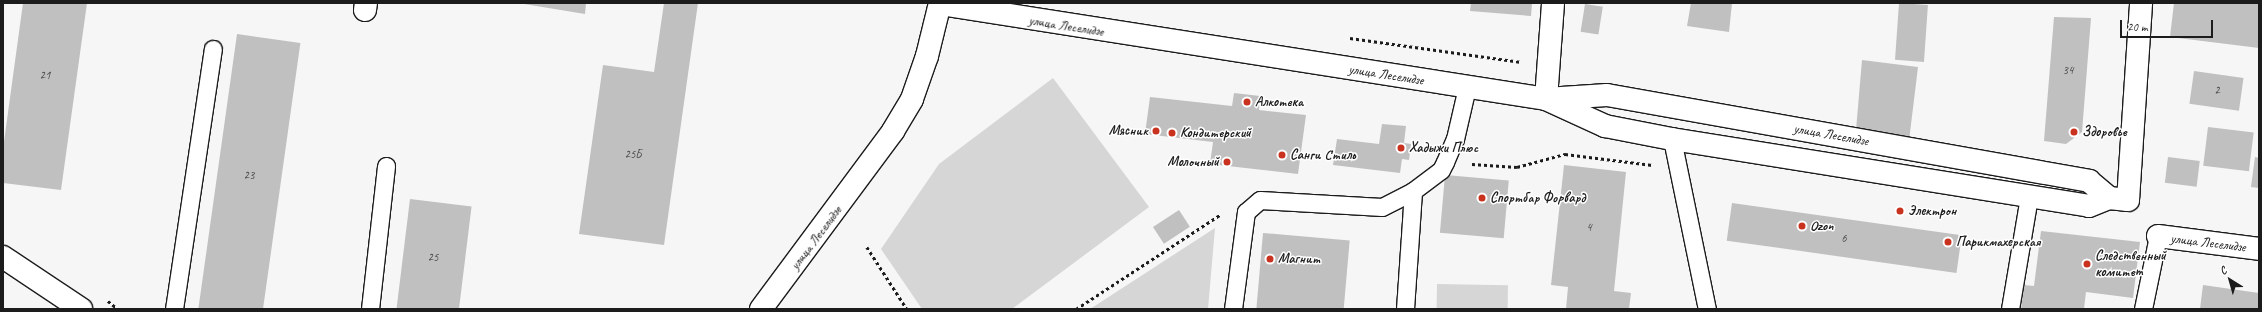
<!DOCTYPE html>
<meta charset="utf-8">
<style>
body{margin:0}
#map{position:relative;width:2262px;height:312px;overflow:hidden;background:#f6f6f6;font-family:Caveat,sans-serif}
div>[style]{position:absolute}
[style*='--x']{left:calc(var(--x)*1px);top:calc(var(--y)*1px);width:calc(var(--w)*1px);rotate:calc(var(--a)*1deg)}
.green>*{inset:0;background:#d6d6d6;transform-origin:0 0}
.building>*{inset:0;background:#c0c0c0;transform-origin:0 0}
.path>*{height:2.5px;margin-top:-1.25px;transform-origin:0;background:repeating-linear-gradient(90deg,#1c1c1c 0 3px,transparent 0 6px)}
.roads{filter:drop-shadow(1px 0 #1c1c1c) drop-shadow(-1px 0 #1c1c1c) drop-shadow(0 1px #1c1c1c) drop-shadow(0 -1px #1c1c1c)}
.lane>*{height:17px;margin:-8.5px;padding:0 8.5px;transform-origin:8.5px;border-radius:8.5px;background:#fff}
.street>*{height:22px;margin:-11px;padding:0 11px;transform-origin:11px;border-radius:11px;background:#fff}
.secondary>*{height:22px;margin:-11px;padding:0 11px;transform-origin:11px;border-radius:11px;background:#fff}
.dots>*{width:11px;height:11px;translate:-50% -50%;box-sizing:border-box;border:2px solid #fff;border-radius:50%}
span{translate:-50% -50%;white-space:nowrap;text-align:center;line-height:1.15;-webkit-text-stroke:3px #fff;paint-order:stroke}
.number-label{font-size:12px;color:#454545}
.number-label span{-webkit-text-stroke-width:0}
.street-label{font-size:14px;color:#1c1c1c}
.poi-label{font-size:14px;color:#1c1c1c;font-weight:700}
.left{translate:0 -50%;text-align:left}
.right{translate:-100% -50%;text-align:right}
.frame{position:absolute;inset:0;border:4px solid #1c1c1c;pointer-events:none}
.north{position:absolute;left:2210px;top:260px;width:40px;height:40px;-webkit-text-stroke:3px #fff;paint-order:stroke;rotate:323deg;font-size:11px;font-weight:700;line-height:16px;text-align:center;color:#1c1c1c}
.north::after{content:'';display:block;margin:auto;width:14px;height:18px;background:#1c1c1c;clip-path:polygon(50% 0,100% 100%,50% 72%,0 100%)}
.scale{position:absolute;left:2120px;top:20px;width:93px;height:18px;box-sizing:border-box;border:2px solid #1c1c1c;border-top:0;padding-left:5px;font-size:12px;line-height:14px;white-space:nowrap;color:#1c1c1c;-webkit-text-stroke:3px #fff;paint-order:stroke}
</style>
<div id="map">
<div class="green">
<i style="clip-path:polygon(1053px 78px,1149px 207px,1012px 309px,922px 309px,881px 249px,939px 164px)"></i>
<i style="clip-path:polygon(1215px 228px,1208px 309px,1090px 309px)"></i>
<i style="left:1437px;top:284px;width:71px;height:25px;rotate:1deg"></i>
</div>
<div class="building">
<i style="clip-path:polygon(23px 3px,87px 3px,61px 190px,3px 183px,3px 149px)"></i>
<i style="clip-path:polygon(518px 3px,586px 3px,585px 14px)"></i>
<i style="clip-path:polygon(664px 3px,698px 3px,664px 245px,579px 234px,603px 65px,654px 72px)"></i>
<i style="clip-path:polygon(1471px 3px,1532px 3px,1531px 16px,1470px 11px)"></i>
<i style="clip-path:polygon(1691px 3px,1732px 3px,1729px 32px,1687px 26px)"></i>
<i style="left:1899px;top:3px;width:29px;height:57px;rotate:4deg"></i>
<i style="clip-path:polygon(2174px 3px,2259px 3px,2259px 48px,2170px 37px)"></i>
<i style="left:1585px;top:4px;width:18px;height:28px;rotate:9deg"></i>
<i style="clip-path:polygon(2054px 17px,2091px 18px,2082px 132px,2066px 144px,2044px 141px)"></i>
<i style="left:237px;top:34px;width:64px;height:278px;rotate:8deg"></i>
<i style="clip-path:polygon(1862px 60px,1918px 67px,1907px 157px,1855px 142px)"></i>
<i style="left:2194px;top:71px;width:50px;height:33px;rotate:8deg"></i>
<i style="clip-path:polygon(1234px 93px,1260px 96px,1259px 110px,1306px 115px,1298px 174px,1210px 164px,1213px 142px,1145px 134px,1150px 97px,1232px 106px)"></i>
<i style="clip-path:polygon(1382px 124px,1406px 126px,1404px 143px,1411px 144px,1409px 160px,1402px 159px,1400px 173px,1333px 165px,1337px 139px,1379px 144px)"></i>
<i style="left:2208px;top:127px;width:46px;height:39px;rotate:7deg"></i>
<i style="left:2168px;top:157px;width:32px;height:26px;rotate:7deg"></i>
<i style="clip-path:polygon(2255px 157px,2259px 158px,2259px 188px,2251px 187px)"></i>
<i style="clip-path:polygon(1564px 165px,1626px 172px,1614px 291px,1631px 293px,1629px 309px,1566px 309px,1568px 287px,1551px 285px)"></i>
<i style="left:1445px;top:175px;width:64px;height:58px;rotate:5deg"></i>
<i style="left:410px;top:199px;width:62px;height:111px;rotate:7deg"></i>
<i style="left:1732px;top:203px;width:232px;height:38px;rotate:8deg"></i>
<i style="left:1179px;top:210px;width:20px;height:31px;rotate:57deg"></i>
<i style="clip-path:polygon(2041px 231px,2140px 242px,2133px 298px,2086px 292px,2084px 309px,2021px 309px,2024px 285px,2034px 286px)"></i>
<i style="left:1263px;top:233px;width:87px;height:76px;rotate:5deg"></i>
<i style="clip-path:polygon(2203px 285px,2259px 293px,2259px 309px,2200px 309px)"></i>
</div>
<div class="path">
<i style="--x:1350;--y:38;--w:173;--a:8"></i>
<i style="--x:1472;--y:164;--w:45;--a:3.8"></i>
<i style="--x:1517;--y:167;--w:50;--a:-15.2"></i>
<i style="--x:1565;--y:154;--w:88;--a:7.2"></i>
<i style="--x:867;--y:247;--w:74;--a:57.2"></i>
<i style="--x:108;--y:301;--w:13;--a:39"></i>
<i style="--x:1076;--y:309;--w:173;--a:-33.2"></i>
</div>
<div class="roads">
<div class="lane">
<i style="--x:1672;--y:139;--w:174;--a:78.4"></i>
<i style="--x:174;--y:309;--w:263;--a:-81.5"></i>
<i style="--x:370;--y:309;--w:144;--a:-83.6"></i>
<i style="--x:1233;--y:309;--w:98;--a:-82.4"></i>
<i style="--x:1246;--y:212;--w:18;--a:-41"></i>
<i style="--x:1260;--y:200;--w:122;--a:3.3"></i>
<i style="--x:1382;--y:207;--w:35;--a:-27"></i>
<i style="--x:1413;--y:191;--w:35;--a:-37"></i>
<i style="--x:1441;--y:170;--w:9;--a:-63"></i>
<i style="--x:1445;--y:162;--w:25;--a:-67"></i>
<i style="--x:1455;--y:139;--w:53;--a:-77"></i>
<i style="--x:1405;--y:309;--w:118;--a:-86.1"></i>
<i style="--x:2010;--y:309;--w:114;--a:-80.4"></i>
<i style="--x:2143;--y:309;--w:75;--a:-78.4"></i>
</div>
<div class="street">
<i style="--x:940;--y:4;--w:613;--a:8.91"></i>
<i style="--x:1546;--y:99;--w:61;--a:-3.8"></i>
<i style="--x:1607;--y:95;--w:490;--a:10.1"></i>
<i style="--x:2089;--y:181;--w:26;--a:40"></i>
<i style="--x:365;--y:10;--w:7;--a:-82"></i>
<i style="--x:1546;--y:99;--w:96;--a:-85.8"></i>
<i style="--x:1548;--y:100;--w:63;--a:24.5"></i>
<i style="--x:1605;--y:126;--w:68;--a:11"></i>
<i style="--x:1672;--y:139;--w:422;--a:9.1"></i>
<i style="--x:2089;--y:206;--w:22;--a:-22"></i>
<i style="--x:2109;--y:198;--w:19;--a:6"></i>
<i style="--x:2128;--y:200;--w:197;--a:-86.2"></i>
<i style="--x:2158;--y:236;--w:102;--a:7.3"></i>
</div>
<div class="secondary">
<i style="--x:3;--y:257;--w:94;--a:33.7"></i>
<i style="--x:761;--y:309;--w:222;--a:-53.4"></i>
<i style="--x:893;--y:131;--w:37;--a:-59"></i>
<i style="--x:912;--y:99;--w:46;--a:-70.8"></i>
<i style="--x:927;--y:56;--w:55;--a:-76.2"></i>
</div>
</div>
<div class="dots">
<i style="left:1247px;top:102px;background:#c8321e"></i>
<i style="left:1156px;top:131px;background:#c8321e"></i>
<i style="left:2074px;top:132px;background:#c8321e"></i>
<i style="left:1172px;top:133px;background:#c8321e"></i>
<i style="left:1401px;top:148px;background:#c8321e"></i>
<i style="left:1282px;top:155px;background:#c8321e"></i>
<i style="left:1227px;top:162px;background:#c8321e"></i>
<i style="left:1482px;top:198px;background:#c8321e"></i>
<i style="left:1900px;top:211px;background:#c8321e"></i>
<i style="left:1802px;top:226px;background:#c8321e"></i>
<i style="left:1948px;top:242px;background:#c8321e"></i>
<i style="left:1270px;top:259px;background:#c8321e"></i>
<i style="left:2087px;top:264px;background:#c8321e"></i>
</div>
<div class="number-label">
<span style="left:2068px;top:71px">34</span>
<span style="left:45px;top:76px">21</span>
<span style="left:2217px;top:91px">2</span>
<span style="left:633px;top:155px">25Б</span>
<span style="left:249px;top:176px">23</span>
<span style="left:1589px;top:228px">4</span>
<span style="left:1844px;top:239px">6</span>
<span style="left:433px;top:258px">25</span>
</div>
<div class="street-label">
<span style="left:1066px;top:26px;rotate:9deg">улица Леселидзе</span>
<span style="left:1386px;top:75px;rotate:9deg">улица Леселидзе</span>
<span style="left:1831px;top:135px;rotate:10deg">улица Леселидзе</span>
<span style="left:816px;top:238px;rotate:-53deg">улица Леселидзе</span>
<span style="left:2208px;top:243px;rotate:7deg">улица Леселидзе</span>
</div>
<div class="poi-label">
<span class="left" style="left:1255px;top:102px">Алкотека</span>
<span class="right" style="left:1148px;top:131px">Мясник</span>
<span class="left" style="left:2082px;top:132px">Здоровье</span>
<span class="left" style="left:1180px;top:133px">Кондитерский</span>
<span class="left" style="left:1409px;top:148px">Хадыжи Плюс</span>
<span class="left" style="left:1290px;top:155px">Санги Стиль</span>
<span class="right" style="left:1219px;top:162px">Молочный</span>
<span class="left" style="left:1490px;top:198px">Спортбар Форвард</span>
<span class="left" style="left:1908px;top:211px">Электрон</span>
<span class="left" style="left:1810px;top:226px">Ozon</span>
<span class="left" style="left:1956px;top:242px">Парикмахерская</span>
<span class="left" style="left:2095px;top:264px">Следственный<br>комитет</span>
<span class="left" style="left:1278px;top:259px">Магнит</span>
</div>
<div class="frame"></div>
<div class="north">С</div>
<div class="scale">20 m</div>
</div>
